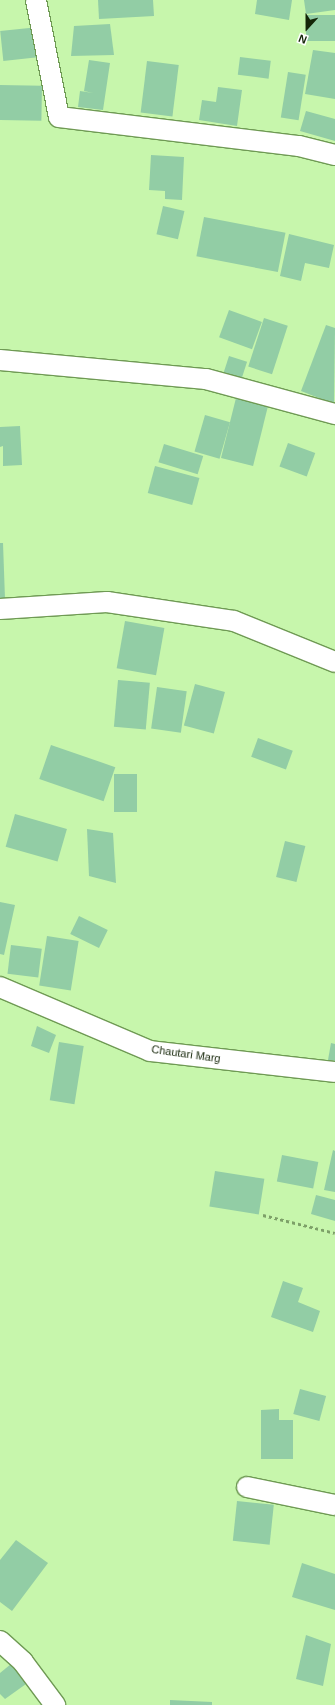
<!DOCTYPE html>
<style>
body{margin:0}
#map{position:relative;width:335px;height:1705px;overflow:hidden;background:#c7f6ac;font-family:Arial,sans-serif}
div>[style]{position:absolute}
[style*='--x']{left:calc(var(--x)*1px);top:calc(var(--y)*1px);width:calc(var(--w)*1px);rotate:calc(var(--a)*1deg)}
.building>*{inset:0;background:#92cda5;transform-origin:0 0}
.path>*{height:2.5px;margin-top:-1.25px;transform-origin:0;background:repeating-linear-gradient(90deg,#7da068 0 3px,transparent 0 6px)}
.roads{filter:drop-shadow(1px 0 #6f9a54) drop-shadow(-1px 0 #6f9a54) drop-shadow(0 1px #6f9a54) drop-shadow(0 -1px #6f9a54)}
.street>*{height:20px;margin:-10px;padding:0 10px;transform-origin:10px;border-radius:10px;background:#fff}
span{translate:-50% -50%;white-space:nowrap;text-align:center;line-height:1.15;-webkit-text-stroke:3px #fff;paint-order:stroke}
.street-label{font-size:11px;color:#142508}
.north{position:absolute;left:287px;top:8px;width:40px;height:40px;-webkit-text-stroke:3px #fff;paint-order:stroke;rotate:201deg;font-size:11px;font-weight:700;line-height:16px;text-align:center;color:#142508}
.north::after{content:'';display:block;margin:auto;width:14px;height:18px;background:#142508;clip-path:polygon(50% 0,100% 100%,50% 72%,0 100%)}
</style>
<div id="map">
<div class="building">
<i style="clip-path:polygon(98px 0,153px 0,154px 16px,99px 19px)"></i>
<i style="clip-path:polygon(257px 0,292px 0,289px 20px,255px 14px)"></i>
<i style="clip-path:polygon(304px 0,335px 0,335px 10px,306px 14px)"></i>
<i style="left:335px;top:15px;width:26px;height:29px;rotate:90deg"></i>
<i style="clip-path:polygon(110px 24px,114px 55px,71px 56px,74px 26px)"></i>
<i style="left:39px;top:27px;width:30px;height:39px;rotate:84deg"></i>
<i style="clip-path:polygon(313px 50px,335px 53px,335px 99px,305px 94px)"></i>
<i style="left:240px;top:57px;width:31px;height:18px;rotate:7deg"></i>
<i style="clip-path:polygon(89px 60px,110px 63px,103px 110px,78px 107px,80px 91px,93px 93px,84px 91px)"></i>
<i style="left:147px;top:61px;width:32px;height:52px;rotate:7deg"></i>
<i style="left:288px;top:72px;width:18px;height:46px;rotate:9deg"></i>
<i style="left:0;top:85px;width:42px;height:35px;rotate:1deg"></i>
<i style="clip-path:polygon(218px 87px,242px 90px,237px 126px,199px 120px,202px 100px,216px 102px)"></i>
<i style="clip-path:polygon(306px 111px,335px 119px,335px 141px,300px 131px)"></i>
<i style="clip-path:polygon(151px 155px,184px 157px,182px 200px,165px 199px,165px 191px,149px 190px)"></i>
<i style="left:163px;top:206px;width:22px;height:29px;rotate:13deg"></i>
<i style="left:204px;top:217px;width:83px;height:40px;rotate:11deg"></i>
<i style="clip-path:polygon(289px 234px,334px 245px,329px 268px,305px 263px,301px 281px,280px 276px)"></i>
<i style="left:229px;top:310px;width:35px;height:29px;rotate:20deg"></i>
<i style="left:264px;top:318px;width:25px;height:51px;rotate:18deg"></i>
<i style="clip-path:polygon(326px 325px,335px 328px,334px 404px,301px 391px)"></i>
<i style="left:229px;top:356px;width:19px;height:17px;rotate:18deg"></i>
<i style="left:237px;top:394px;width:33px;height:66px;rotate:14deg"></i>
<i style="left:205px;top:415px;width:26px;height:38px;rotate:16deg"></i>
<i style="clip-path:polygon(20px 426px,22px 465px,3px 466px,3px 446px,0 447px,0 427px)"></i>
<i style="left:288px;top:443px;width:29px;height:25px;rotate:20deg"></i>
<i style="left:164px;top:444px;width:41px;height:19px;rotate:17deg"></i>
<i style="left:155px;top:466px;width:46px;height:28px;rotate:15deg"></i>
<i style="clip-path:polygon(0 543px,3px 543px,5px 599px,0 599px)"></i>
<i style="left:125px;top:621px;width:40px;height:48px;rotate:10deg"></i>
<i style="left:118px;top:680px;width:32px;height:47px;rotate:5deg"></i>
<i style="left:195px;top:684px;width:31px;height:43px;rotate:15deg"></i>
<i style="left:157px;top:687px;width:30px;height:42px;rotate:8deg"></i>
<i style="left:258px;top:738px;width:37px;height:20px;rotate:20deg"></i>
<i style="left:51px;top:745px;width:68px;height:36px;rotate:19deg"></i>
<i style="left:114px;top:774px;width:23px;height:38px"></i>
<i style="left:15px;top:814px;width:54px;height:34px;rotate:16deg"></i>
<i style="clip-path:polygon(87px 829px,113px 833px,116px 883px,89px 876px)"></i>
<i style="left:285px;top:841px;width:21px;height:37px;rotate:14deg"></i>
<i style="clip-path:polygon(0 902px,15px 905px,4px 955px,0 954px)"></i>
<i style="left:79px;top:916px;width:32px;height:20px;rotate:26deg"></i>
<i style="left:47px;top:936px;width:32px;height:50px;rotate:9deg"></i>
<i style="left:11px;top:945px;width:31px;height:29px;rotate:7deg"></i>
<i style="clip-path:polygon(37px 1026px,56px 1035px,49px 1053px,31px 1046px)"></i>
<i style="left:59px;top:1042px;width:25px;height:59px;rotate:9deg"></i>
<i style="clip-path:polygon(331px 1043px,335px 1044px,335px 1061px,328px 1060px)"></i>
<i style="clip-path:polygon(333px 1150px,335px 1151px,335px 1192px,324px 1190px)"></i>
<i style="left:282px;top:1155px;width:37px;height:27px;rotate:11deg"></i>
<i style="left:215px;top:1171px;width:50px;height:36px;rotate:9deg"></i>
<i style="clip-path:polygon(316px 1195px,335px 1200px,335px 1221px,311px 1214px)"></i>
<i style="clip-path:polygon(283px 1281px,303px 1288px,298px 1302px,320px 1311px,313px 1332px,271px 1317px)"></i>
<i style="left:300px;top:1389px;width:27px;height:26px;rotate:15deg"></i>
<i style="clip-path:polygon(279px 1409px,279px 1420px,293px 1420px,293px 1459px,261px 1459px,261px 1410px)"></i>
<i style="left:237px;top:1501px;width:37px;height:40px;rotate:6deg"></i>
<i style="clip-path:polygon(16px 1540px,48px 1563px,12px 1611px,0 1602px,0 1560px)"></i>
<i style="clip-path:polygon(302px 1563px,335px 1574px,335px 1610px,292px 1597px)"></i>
<i style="clip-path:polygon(306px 1635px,331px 1644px,323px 1686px,296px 1679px)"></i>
<i style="clip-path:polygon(16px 1660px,33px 1679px,5px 1699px,0 1694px,0 1673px)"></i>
<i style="clip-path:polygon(170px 1700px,212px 1702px,212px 1705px,170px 1705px)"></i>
</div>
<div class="path">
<i style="--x:263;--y:1215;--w:74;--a:14"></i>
</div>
<div class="roads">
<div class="street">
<i style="--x:36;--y:0;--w:119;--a:78.9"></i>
<i style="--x:59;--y:117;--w:242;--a:6.9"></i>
<i style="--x:299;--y:146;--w:37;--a:14"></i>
<i style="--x:0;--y:360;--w:207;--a:5.3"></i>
<i style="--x:206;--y:379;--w:134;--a:15.2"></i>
<i style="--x:0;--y:609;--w:107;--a:-3.7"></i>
<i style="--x:107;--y:602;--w:128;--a:8.5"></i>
<i style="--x:234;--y:621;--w:109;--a:22.1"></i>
<i style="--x:0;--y:987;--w:163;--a:23.1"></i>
<i style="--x:150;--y:1051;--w:186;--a:6.5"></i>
<i style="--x:247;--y:1487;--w:90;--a:11.6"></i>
<i style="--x:0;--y:1641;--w:31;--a:42"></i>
<i style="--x:23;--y:1662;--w:54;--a:53.3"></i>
</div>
</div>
<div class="street-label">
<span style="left:186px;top:1054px;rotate:8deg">Chautari Marg</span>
</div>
<div class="north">N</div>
</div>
